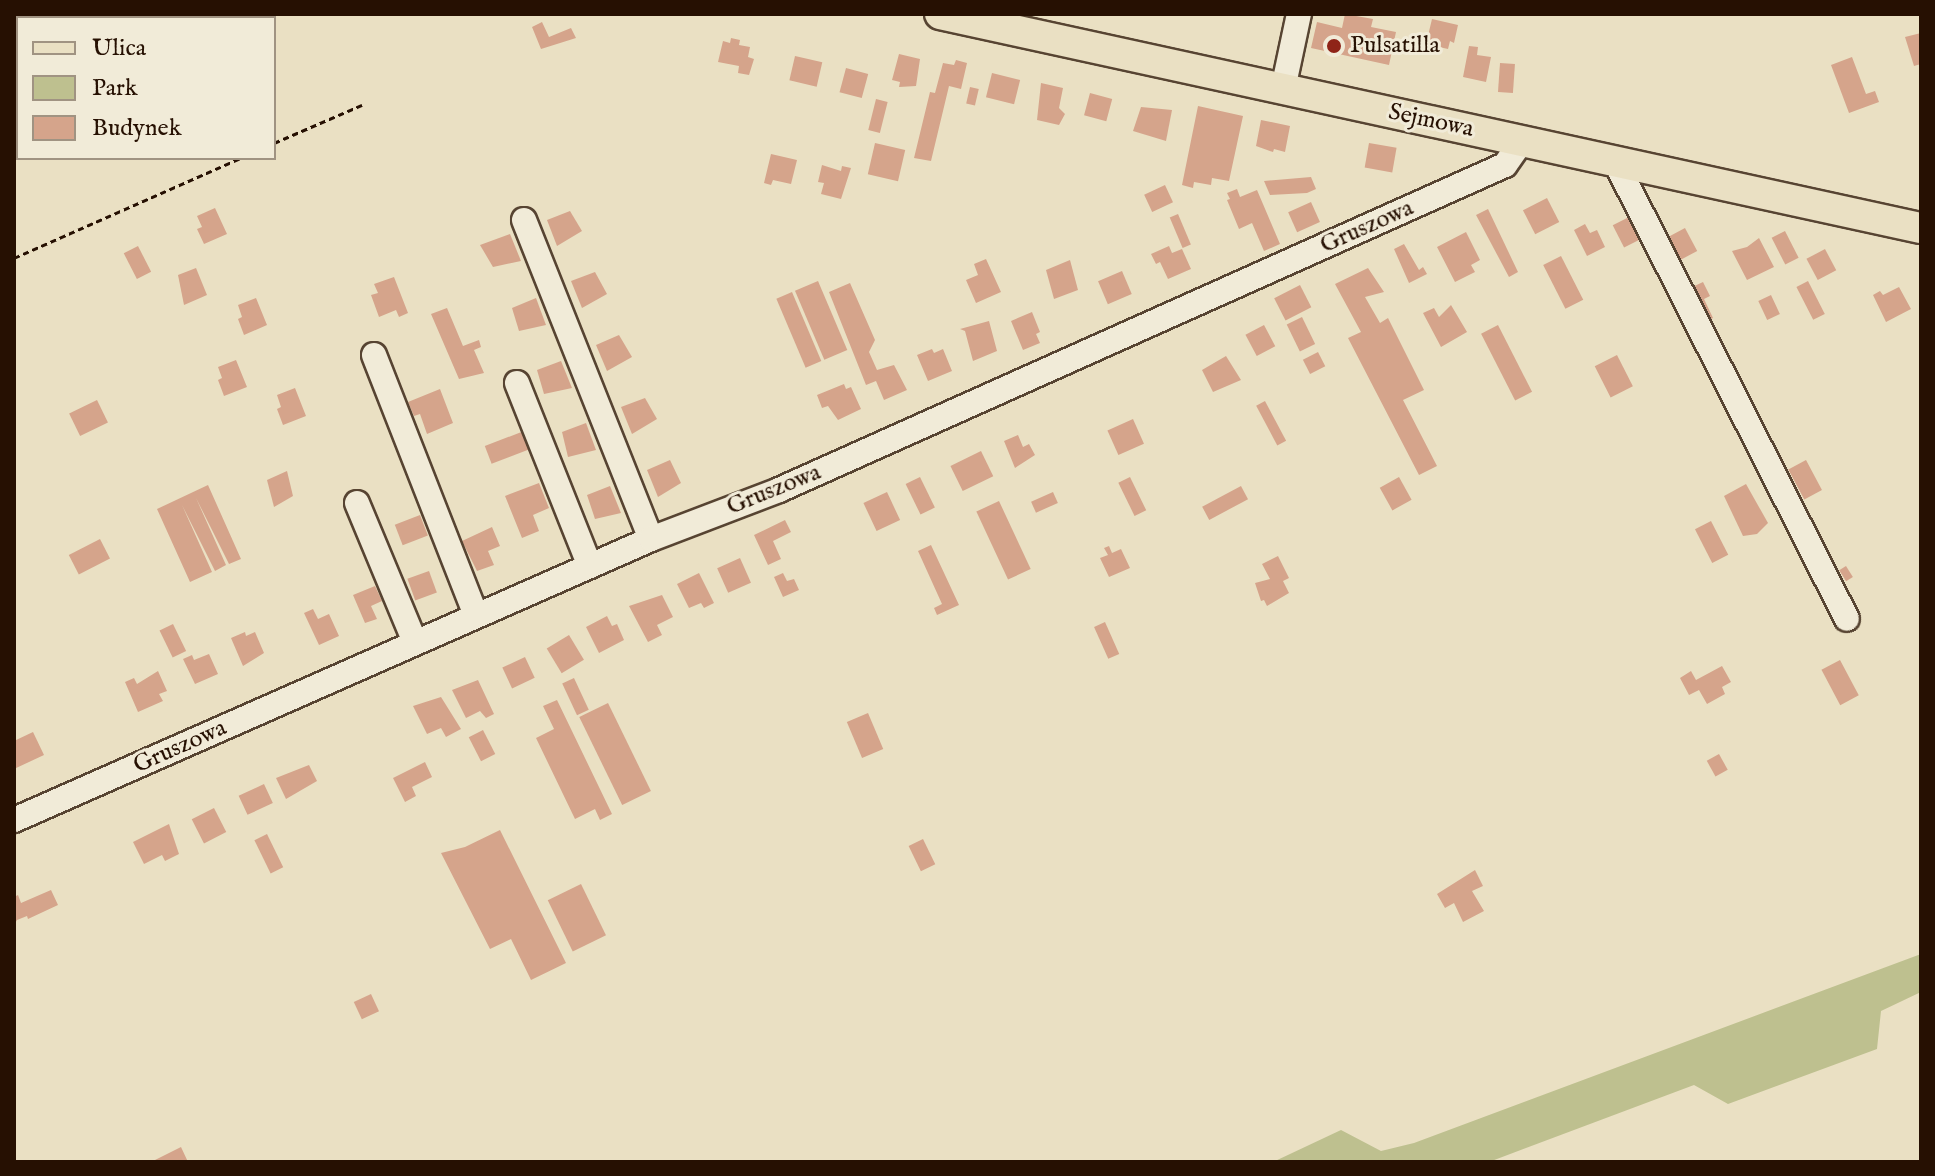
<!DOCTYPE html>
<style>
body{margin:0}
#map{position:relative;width:1935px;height:1176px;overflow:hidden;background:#eae0c3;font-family:"IM FELL English",serif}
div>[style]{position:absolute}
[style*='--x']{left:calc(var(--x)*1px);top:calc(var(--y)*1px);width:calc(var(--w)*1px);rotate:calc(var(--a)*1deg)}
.green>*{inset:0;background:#bec08f}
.building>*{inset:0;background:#d5a48b;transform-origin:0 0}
.path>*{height:3px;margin-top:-1.5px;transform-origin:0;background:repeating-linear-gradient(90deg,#261002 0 6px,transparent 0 10px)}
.roads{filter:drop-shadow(2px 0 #574432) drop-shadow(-2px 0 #574432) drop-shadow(0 2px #574432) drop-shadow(0 -2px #574432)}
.minor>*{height:24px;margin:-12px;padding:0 12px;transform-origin:12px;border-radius:12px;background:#f1ebd8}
.major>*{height:30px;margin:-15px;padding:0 15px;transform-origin:15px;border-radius:15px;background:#eae0c3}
.dots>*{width:22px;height:22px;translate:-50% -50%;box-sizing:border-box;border:4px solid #f1ebd8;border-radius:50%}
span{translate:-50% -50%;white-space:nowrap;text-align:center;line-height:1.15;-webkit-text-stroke:6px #f1ebd8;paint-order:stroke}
.poi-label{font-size:24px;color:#261002}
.left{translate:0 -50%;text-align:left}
.street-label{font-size:24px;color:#261002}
.frame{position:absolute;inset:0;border:16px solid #261002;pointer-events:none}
.legend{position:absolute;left:16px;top:16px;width:260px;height:144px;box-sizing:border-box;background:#f1ebd8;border:2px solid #a09382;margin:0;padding:10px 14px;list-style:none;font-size:24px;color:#261002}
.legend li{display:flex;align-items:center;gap:16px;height:40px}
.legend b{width:40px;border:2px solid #a09382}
</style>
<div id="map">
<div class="green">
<i style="clip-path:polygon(1921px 954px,1921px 992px,1881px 1011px,1877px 1049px,1728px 1104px,1694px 1085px,1489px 1162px,1273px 1162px,1341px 1130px,1381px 1151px,1414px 1143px)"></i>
</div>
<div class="building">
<i style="clip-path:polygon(1345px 14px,1373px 19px,1371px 27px,1396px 32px,1389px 65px,1311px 48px,1317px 22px,1342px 28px)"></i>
<i style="clip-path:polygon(1432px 19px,1458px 25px,1454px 43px,1450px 41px,1448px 49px,1426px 44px)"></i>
<i style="clip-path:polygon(542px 22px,549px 37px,571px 28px,576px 38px,541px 49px,532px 27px)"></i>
<i style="clip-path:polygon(1921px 33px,1921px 64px,1914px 66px,1905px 37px)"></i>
<i style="clip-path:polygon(731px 38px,740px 40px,739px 45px,750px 47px,748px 57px,754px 59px,749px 75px,738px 73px,739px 66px,718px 62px,723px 41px,730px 43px)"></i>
<i style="clip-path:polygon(1469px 46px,1478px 47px,1477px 55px,1491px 57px,1486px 82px,1463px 77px)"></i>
<i style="clip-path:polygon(899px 54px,920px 59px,916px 86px,899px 87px,900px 82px,892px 80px)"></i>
<i style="left:795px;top:56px;width:28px;height:25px;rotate:13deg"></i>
<i style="clip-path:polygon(1852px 57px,1866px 94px,1875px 91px,1879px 102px,1849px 113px,1831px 65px)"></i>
<i style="clip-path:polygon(956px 60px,967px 63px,961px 89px,949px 86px,931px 161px,914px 158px,930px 92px,935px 93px,943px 63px,954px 65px)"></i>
<i style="left:1500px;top:63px;width:15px;height:29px;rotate:4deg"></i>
<i style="left:846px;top:68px;width:23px;height:25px;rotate:15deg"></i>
<i style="left:992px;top:73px;width:29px;height:25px;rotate:14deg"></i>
<i style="clip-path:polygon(1041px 83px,1063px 88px,1059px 108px,1065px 114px,1059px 125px,1037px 120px)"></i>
<i style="left:970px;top:87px;width:9px;height:17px;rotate:13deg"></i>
<i style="left:1090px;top:93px;width:23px;height:23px;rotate:15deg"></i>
<i style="left:876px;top:99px;width:12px;height:32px;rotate:14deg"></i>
<i style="clip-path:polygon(1198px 106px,1243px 116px,1229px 181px,1212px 178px,1211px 185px,1194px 182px,1193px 188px,1182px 185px)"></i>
<i style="clip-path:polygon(1141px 107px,1172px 110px,1166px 141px,1133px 131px)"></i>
<i style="clip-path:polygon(1261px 120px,1290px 126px,1285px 152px,1274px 149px,1273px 152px,1256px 146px)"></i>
<i style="left:875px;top:143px;width:31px;height:32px;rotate:13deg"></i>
<i style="left:1369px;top:143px;width:28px;height:25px;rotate:10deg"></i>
<i style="clip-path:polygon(771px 154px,797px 160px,791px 184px,773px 180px,771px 185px,764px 183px)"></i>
<i style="clip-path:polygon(822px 165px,841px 171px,842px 166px,851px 168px,841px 199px,821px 194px,824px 183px,818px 182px)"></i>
<i style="clip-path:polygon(1311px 177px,1316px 189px,1307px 193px,1270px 195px,1264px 181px)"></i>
<i style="left:1165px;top:185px;width:19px;height:23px;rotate:65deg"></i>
<i style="clip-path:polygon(1237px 189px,1240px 197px,1257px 190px,1280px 244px,1264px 251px,1252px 223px,1239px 229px,1227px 200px,1230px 199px,1227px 193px)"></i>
<i style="left:1547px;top:198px;width:27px;height:27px;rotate:63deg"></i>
<i style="left:1311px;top:202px;width:22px;height:25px;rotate:66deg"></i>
<i style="clip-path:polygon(215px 208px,227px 234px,204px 244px,197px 229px,202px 227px,197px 216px)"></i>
<i style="clip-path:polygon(1488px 209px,1518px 272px,1509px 277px,1476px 215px)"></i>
<i style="clip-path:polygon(570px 211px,582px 231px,557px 246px,547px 220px)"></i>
<i style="left:1178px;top:214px;width:33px;height:9px;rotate:67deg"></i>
<i style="left:1635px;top:214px;width:25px;height:25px;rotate:63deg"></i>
<i style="clip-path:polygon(1585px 224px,1590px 233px,1597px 230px,1605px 247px,1587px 256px,1574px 230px)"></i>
<i style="left:1685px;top:228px;width:26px;height:25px;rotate:62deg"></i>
<i style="left:1785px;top:231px;width:30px;height:15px;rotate:63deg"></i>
<i style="clip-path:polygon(1466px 232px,1480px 260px,1471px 265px,1475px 272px,1455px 282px,1437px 247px)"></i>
<i style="clip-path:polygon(510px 234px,521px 261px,493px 267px,480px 245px)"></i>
<i style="clip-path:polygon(1759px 238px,1774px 267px,1747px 280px,1732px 251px,1747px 247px)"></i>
<i style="clip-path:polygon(1404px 244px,1419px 270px,1423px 267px,1427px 274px,1409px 283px,1394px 249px)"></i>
<i style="left:138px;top:246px;width:29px;height:16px;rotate:63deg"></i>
<i style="clip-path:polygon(1169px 246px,1172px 253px,1182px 249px,1191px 269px,1168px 279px,1160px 262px,1156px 264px,1151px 254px)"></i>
<i style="left:1825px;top:249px;width:24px;height:21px;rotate:62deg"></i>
<i style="left:1561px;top:256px;width:49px;height:20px;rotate:63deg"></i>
<i style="clip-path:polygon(986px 259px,1001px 292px,976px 303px,966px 280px,978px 275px,974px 264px)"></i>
<i style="clip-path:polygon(1070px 260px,1078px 290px,1054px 299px,1046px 270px)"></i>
<i style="clip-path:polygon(196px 268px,207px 295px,184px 305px,178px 275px)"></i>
<i style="clip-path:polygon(1368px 268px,1384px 292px,1365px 297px,1380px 323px,1388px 318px,1424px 390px,1403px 400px,1437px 466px,1419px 475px,1348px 338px,1361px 332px,1335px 284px)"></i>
<i style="left:1122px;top:271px;width:25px;height:26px;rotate:67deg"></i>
<i style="clip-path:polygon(595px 272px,607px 294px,582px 308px,571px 281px)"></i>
<i style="clip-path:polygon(394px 277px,408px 313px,399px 317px,396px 310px,379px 317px,371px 295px,378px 293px,374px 284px)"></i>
<i style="left:818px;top:281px;width:75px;height:25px;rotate:67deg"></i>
<i style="left:1808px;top:281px;width:37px;height:13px;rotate:63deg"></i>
<i style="clip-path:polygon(1703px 282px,1710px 296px,1704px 299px,1713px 318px,1703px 323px,1686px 290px)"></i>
<i style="clip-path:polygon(850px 283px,875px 340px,869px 352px,877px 370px,894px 365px,907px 390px,884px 400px,876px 381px,866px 385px,829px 292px)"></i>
<i style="left:1300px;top:285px;width:25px;height:29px;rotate:63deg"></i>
<i style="clip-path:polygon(1899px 287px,1911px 309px,1886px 322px,1873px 295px,1880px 291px,1883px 295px)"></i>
<i style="left:792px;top:292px;width:75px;height:17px;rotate:67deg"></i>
<i style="left:1771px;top:295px;width:21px;height:14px;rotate:65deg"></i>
<i style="clip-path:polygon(256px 298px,267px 325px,244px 335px,238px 319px,242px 317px,238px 305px)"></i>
<i style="clip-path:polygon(536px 298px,546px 325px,519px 331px,512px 308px)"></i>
<i style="clip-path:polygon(1451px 305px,1467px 332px,1441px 347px,1423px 313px,1434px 308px,1439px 317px)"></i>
<i style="clip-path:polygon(447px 308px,463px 346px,479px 340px,481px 347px,474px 350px,484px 373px,459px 379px,431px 314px)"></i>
<i style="clip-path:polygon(1032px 312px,1040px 332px,1036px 334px,1040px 343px,1023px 350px,1011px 321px)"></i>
<i style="left:1302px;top:317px;width:30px;height:17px;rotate:64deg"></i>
<i style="clip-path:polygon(989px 321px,997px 351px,973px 361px,965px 331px,960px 329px)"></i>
<i style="left:1264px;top:325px;width:24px;height:21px;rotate:62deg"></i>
<i style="left:1498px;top:325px;width:75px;height:19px;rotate:63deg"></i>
<i style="clip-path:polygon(619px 335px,632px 357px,607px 371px,596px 345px)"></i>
<i style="clip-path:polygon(932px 349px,934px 353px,943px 349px,952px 371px,928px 381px,917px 355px)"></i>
<i style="left:1318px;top:352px;width:16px;height:17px;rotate:63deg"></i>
<i style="left:1617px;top:355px;width:35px;height:25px;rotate:63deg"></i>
<i style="clip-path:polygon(1226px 356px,1241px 380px,1213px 392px,1202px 370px)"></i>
<i style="clip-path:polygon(236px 360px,247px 387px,224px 396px,218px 380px,222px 378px,218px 367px)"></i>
<i style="clip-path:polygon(561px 361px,572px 388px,544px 394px,537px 370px)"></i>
<i style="clip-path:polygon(844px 384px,846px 389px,851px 387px,861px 409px,838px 420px,828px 406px,822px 408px,817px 395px)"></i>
<i style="clip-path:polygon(295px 388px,306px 416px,283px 425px,277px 409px,281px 407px,277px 395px)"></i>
<i style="clip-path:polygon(440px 389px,453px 423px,427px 434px,420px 414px,414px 416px,408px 402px)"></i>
<i style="clip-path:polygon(645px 398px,657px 419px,632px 434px,621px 407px)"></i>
<i style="left:97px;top:400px;width:25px;height:31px;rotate:64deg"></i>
<i style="left:1265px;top:401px;width:45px;height:10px;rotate:62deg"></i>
<i style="left:1133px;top:419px;width:27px;height:28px;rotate:66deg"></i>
<i style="clip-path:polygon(586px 423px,596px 450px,568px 457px,562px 432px)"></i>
<i style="left:524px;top:431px;width:19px;height:42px;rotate:69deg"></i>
<i style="clip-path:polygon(1018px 435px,1023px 447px,1029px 444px,1035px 455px,1015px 468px,1004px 441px)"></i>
<i style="left:981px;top:451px;width:28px;height:34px;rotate:64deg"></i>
<i style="clip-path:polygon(670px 460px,681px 483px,658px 497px,647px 470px)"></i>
<i style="left:1806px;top:460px;width:34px;height:20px;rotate:62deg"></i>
<i style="clip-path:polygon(287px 471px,293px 496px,274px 507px,267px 480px)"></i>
<i style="left:920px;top:477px;width:34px;height:16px;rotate:64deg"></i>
<i style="left:1130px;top:477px;width:37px;height:13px;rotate:64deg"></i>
<i style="left:1399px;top:477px;width:26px;height:22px;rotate:61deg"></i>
<i style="clip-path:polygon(539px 483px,549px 508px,533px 515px,539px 531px,522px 538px,505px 496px)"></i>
<i style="clip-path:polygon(1746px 484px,1768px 523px,1757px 534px,1743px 536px,1724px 496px)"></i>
<i style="clip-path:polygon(208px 485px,241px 559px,229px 564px,196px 498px,226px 565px,215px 571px,182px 505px,212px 572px,190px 582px,157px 509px)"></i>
<i style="clip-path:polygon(610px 486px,621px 513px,595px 519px,587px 495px)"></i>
<i style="left:1241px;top:486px;width:15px;height:44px;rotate:62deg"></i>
<i style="left:887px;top:492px;width:31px;height:26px;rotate:65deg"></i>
<i style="left:1053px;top:492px;width:12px;height:24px;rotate:66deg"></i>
<i style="left:999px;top:501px;width:75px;height:25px;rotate:65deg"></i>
<i style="left:420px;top:515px;width:22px;height:27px;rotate:69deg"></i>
<i style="clip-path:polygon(785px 520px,791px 532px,773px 541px,781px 559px,768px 565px,754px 535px)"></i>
<i style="left:1711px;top:521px;width:38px;height:18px;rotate:63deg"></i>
<i style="clip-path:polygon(492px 527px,500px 546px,488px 551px,494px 565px,477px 571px,462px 541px)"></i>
<i style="left:100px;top:539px;width:22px;height:35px;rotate:63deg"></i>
<i style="clip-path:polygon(931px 545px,959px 605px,937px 615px,934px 608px,942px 604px,918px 551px)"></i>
<i style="clip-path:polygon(1109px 546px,1112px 553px,1121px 549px,1130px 568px,1109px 577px,1100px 558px,1108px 555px,1104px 548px)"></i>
<i style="clip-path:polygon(1278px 556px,1289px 578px,1283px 581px,1289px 593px,1267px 606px,1264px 600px,1261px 601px,1255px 583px,1270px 579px,1262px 564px)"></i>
<i style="left:740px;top:558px;width:27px;height:25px;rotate:66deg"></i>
<i style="left:1846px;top:566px;width:13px;height:8px;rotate:58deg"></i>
<i style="left:429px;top:571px;width:23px;height:23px;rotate:70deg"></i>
<i style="clip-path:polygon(699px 573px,714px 603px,704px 608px,701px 603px,689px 608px,677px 584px)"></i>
<i style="clip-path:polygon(783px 573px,787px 581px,794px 579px,799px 590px,783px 597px,774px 577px)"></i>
<i style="clip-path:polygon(375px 586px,382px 601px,371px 606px,377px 619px,365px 623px,353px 595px)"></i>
<i style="clip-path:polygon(662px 595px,673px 617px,657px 625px,662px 635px,648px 642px,629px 606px)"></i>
<i style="clip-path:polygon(313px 609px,318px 619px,329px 614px,339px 636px,319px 645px,304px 613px)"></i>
<i style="clip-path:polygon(607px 616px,612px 626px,617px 624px,624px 640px,599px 653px,586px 627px)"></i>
<i style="left:1105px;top:622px;width:35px;height:12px;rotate:66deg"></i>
<i style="left:173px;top:624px;width:30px;height:15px;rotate:64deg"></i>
<i style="clip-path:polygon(245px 632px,246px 636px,255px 632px,264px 653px,243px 666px,231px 638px)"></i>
<i style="left:569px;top:635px;width:29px;height:26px;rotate:59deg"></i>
<i style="clip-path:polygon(209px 654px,218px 674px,195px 684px,183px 659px,192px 655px,194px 660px)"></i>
<i style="left:525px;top:657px;width:23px;height:25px;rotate:65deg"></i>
<i style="left:1840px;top:660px;width:40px;height:21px;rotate:62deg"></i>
<i style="clip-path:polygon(1722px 666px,1731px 682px,1722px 687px,1725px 694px,1707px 704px,1699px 690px,1689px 695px,1680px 678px,1691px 671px,1696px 680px)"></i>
<i style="clip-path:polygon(158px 671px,167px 691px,159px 694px,163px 701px,138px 712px,125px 682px,134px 678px,137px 684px)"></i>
<i style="left:574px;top:678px;width:35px;height:13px;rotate:65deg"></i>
<i style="clip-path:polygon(478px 680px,494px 714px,486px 718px,480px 711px,466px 718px,452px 690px)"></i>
<i style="clip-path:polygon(441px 697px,461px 729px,446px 737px,441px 728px,427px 734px,413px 706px)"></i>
<i style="clip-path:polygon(557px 700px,612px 814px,600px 820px,595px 809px,575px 819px,536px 738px,554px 729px,543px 706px)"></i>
<i style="left:608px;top:703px;width:98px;height:32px;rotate:64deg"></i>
<i style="left:868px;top:713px;width:39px;height:23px;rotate:67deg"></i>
<i style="left:483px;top:730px;width:27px;height:16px;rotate:63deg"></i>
<i style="clip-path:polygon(33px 732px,44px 755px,14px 769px,14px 741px)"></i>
<i style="left:1719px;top:754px;width:18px;height:14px;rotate:61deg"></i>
<i style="clip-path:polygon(425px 762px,432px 777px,412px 787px,416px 796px,405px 802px,393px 778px)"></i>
<i style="clip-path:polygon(309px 765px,317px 781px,286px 799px,276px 778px)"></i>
<i style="left:264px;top:784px;width:21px;height:28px;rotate:65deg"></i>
<i style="left:214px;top:808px;width:27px;height:25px;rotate:63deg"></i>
<i style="clip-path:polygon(169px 824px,179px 854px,165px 861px,162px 855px,144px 864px,133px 842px)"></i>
<i style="clip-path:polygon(500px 830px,566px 963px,531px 980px,511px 939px,490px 949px,441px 853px,465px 847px)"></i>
<i style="left:267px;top:834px;width:37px;height:14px;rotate:64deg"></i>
<i style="left:923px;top:839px;width:28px;height:16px;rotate:64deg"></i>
<i style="clip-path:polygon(1475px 870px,1483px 886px,1472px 891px,1484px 911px,1463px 922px,1454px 903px,1445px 908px,1437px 894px)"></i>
<i style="left:581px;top:884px;width:57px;height:37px;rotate:64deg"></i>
<i style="clip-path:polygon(51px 890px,58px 905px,28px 919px,27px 916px,17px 920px,14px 925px,14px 897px,18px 895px,21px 903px)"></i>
<i style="left:371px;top:994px;width:19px;height:19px;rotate:65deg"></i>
<i style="clip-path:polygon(181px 1147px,188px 1162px,151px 1162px)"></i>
</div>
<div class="path">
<i style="--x:274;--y:143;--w:96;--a:-23.4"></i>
<i style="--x:14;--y:258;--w:248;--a:-23.8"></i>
</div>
<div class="roads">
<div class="minor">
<i style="--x:1283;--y:89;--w:77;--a:-78"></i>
<i style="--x:1615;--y:161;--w:513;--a:63.14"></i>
<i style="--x:524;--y:220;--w:343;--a:68.3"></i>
<i style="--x:374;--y:355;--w:279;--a:68.6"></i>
<i style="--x:517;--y:383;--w:197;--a:68.3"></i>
<i style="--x:357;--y:503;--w:151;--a:67.4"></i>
<i style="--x:14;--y:820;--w:696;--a:-23.8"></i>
<i style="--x:651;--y:539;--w:137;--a:-20.9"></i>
<i style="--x:779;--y:490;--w:795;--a:-24.12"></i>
<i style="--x:1505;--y:165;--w:29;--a:-55"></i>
</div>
<div class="major">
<i style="--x:940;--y:14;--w:1004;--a:12.31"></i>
</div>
</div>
<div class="dots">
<i style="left:1334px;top:46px;background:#8f2418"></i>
</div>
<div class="poi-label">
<span class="left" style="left:1350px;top:46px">Pulsatilla</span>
</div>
<div class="street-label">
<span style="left:1431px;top:121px;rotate:12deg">Sejmowa</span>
<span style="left:1367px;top:227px;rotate:-24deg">Gruszowa</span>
<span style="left:774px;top:490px;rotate:-22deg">Gruszowa</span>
<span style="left:180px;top:747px;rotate:-24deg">Gruszowa</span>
</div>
<div class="frame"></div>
<ul class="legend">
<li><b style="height:10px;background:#eae0c3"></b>Ulica</li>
<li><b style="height:22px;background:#bec08f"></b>Park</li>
<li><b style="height:22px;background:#d5a48b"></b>Budynek</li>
</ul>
</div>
